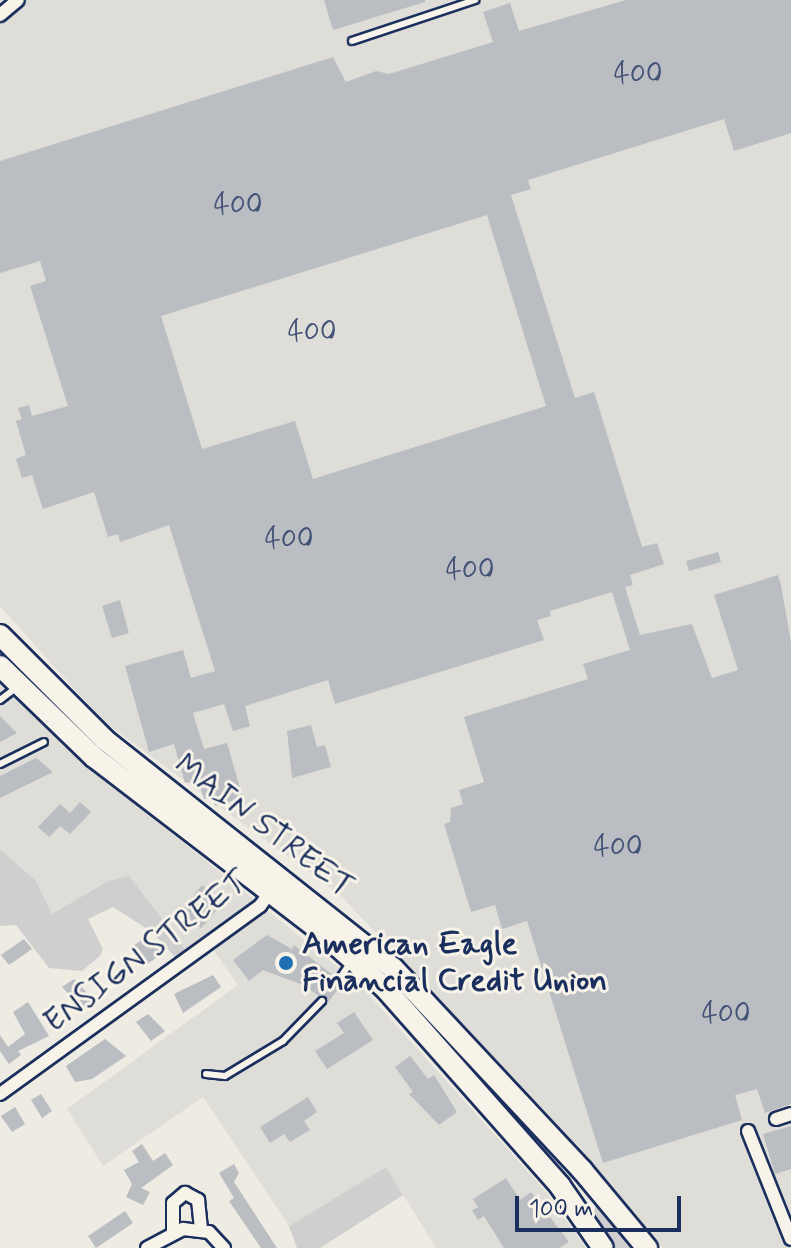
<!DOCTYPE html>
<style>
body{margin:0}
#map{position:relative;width:791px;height:1248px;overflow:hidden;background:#eeebe2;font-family:Mynerve,sans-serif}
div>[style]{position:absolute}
.built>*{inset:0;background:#deddd8}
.green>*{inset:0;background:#cfcfcf}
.building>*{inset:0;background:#babdc2}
.roads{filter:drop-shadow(2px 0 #1b2f5e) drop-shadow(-2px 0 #1b2f5e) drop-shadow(0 2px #1b2f5e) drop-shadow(0 -2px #1b2f5e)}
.lane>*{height:6px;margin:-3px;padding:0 3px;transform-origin:3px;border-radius:3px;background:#f7f3e8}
.street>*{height:12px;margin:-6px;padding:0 6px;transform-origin:6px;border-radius:6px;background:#f7f3e8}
.primary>*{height:20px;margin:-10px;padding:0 10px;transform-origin:10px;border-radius:10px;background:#f7f3e8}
.dots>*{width:22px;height:22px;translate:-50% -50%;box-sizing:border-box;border:4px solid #f7f3e8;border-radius:50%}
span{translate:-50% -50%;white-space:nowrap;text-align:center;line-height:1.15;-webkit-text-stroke:6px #f7f3e8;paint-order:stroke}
.number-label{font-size:28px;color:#435277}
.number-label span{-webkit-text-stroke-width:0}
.street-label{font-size:32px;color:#1b2f5e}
.poi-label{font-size:32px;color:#1b2f5e;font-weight:700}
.left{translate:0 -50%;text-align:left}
.scale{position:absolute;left:515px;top:1196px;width:166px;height:36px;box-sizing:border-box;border:4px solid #1b2f5e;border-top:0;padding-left:10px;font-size:24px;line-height:28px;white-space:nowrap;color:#1b2f5e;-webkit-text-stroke:6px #f7f3e8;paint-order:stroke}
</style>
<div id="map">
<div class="built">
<div style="clip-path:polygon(0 0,791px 0,791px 1248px,663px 1248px,549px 1115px,339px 894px,103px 721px,0 606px)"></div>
<div style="clip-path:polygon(0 676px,119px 791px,360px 985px,548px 1194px,586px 1248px,436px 1248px,386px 1167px,289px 1226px,203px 1097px,103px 1166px,67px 1109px,238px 985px,212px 948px,196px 962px,129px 877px,108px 881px,52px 914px,36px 881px,0 849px)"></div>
</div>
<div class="green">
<div style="clip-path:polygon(0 849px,36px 881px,52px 914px,108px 881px,129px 876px,186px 950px,175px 957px,152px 932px,113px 907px,88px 919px,103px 949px,100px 956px,82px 971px,49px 968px,16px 925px,0 926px)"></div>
<div style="clip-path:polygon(386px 1167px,403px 1195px,320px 1248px,297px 1248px,289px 1226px)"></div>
<div style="clip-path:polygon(597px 1201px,638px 1248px,614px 1248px,594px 1212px)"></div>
</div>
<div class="building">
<div style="clip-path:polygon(324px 0,425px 0,425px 2px,333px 30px)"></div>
<div style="clip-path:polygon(evenodd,626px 0,791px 0,791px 133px,734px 151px,724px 119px,528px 180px,531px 189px,511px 195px,575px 398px,594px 392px,642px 547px,657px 543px,664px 564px,630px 575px,633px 585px,625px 587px,640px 635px,692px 624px,712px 678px,738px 670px,714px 595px,778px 575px,781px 585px,791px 642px,791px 1104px,765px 1113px,757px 1089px,735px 1095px,742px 1120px,603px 1163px,527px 921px,502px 929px,495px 905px,471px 912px,444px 824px,450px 822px,451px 808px,463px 804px,459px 790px,484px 782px,464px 717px,588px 679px,583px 664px,630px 650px,612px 592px,550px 611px,551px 616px,537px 620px,544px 640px,335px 704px,328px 680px,245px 706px,250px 726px,233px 731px,224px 704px,193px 713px,204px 749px,227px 743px,243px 798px,215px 806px,212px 797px,204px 799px,198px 780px,185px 783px,174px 744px,149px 752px,125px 666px,183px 650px,191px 678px,215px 671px,169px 525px,120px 542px,118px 534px,108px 537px,94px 492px,43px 509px,32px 475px,22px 478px,16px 459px,26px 455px,16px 421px,22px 419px,18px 408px,29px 405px,32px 416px,68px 406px,30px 286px,46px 281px,40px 261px,0 273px,0 161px,333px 57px,346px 82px,376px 71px,389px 74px,493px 42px,483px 12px,510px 3px,519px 31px,626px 0,487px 215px,546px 406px,313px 479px,295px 421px,202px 449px,161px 316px,487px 215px)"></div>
<div style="clip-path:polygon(718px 552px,721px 562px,689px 571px,686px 561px)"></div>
<div style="clip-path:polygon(120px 600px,129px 633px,112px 638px,102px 606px)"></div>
<div style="clip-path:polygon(0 716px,17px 733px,0 742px)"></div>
<div style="clip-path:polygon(311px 725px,317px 747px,325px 745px,331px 767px,292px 778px,287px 731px)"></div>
<div style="clip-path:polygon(36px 758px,53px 772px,0 798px,0 776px)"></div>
<div style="clip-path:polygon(80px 802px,91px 812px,70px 834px,60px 826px,49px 837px,38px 827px,60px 804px,70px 813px)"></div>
<div style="clip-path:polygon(202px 885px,223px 903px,201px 928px,181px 912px)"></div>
<div style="clip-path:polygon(267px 935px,292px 949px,294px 945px,334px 976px,333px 984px,340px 987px,328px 1002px,303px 985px,263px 970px,249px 981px,233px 960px)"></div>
<div style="clip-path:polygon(24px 939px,32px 949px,9px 965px,1px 955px)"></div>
<div style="clip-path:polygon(143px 939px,148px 946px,154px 942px,162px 954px,147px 964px,130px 948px)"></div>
<div style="clip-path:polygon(213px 975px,221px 987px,183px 1013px,174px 994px)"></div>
<div style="clip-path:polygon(74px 979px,96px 1002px,84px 1010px,62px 987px)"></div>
<div style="clip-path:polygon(28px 1002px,49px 1036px,18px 1051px,21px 1055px,9px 1064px,0 1051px,0 1035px,8px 1047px,25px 1034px,13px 1012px)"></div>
<div style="clip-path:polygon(354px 1012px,373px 1040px,327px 1069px,315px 1051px,344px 1033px,337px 1023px)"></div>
<div style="clip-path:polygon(148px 1014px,165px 1031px,151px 1041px,136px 1022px)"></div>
<div style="clip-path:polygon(105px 1039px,126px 1056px,92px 1079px,75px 1082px,66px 1066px)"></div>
<div style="clip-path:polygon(410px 1056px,428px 1079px,434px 1075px,457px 1112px,439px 1125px,409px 1094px,413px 1092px,395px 1067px)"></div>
<div style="clip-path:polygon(41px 1094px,52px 1111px,42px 1118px,31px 1100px)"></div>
<div style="clip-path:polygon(308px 1097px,317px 1112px,304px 1121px,310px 1130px,290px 1142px,284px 1134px,270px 1143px,260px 1127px)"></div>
<div style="clip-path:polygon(15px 1107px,25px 1124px,12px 1132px,1px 1116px)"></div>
<div style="clip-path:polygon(791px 1126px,791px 1169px,775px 1174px,763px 1134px)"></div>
<div style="clip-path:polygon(142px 1144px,153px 1161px,165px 1153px,173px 1165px,141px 1188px,150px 1192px,143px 1205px,126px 1197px,132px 1184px,124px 1170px,139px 1162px,132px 1151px)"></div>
<div style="clip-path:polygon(234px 1164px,239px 1173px,234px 1182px,277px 1248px,261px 1248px,229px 1201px,234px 1198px,219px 1173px)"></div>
<div style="clip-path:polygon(506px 1178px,520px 1200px,531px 1192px,569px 1242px,559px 1248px,504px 1248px,484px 1216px,478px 1220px,472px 1210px,478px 1207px,473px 1199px)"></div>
<div style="clip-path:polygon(125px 1211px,133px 1223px,96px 1248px,88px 1236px)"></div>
</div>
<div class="roads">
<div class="lane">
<div style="left:352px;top:41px;width:130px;rotate:-18.4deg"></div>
<div style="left:0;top:700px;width:20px;rotate:-37deg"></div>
<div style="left:0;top:764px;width:49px;rotate:-26.6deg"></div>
<div style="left:338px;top:981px;width:23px;rotate:-56deg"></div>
<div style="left:206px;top:1074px;width:19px;rotate:6deg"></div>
<div style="left:225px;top:1076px;width:68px;rotate:-31.1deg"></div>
<div style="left:283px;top:1041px;width:56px;rotate:-45.7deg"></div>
</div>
<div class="street">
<div style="left:0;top:15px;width:23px;rotate:-40deg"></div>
<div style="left:0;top:1094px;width:321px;rotate:-35.9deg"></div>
<div style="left:260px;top:906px;width:22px;rotate:-54deg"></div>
<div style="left:776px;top:1119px;width:16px;rotate:-18deg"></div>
<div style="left:748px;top:1131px;width:116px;rotate:68.3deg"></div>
<div style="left:173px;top:1231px;width:28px;rotate:-90deg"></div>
<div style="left:173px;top:1203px;width:16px;rotate:-40deg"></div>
<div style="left:185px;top:1193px;width:15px;rotate:28deg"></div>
<div style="left:198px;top:1200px;width:30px;rotate:84deg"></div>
<div style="left:147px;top:1248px;width:41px;rotate:-27.8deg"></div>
<div style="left:183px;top:1229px;width:26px;rotate:7deg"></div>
<div style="left:209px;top:1232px;width:22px;rotate:47deg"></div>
</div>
<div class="primary">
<div style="left:0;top:635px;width:148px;rotate:45deg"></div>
<div style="left:105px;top:740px;width:367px;rotate:38.4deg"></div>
<div style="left:393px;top:968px;width:277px;rotate:46.9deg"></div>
<div style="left:582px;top:1170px;width:102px;rotate:50.2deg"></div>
<div style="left:0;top:666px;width:131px;rotate:44.1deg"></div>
<div style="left:94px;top:757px;width:282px;rotate:37.5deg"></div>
<div style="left:318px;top:929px;width:89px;rotate:41.4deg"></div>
<div style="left:385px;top:988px;width:264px;rotate:48.5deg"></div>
<div style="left:560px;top:1186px;width:75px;rotate:55.3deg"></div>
</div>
</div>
<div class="dots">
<div style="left:286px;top:963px;background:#1f6fb2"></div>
</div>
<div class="number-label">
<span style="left:638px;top:75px">400</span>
<span style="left:238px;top:206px">400</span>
<span style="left:312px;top:333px">400</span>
<span style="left:289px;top:540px">400</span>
<span style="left:470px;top:571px">400</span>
<span style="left:618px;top:848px">400</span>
<span style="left:726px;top:1015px">400</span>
</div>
<div class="street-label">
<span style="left:264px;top:826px;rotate:37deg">MAIN STREET</span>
<span style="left:146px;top:952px;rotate:-37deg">ENSIGN STREET</span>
</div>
<div class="poi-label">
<span class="left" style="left:302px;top:963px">American Eagle<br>Financial Credit Union</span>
</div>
<div class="scale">100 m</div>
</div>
